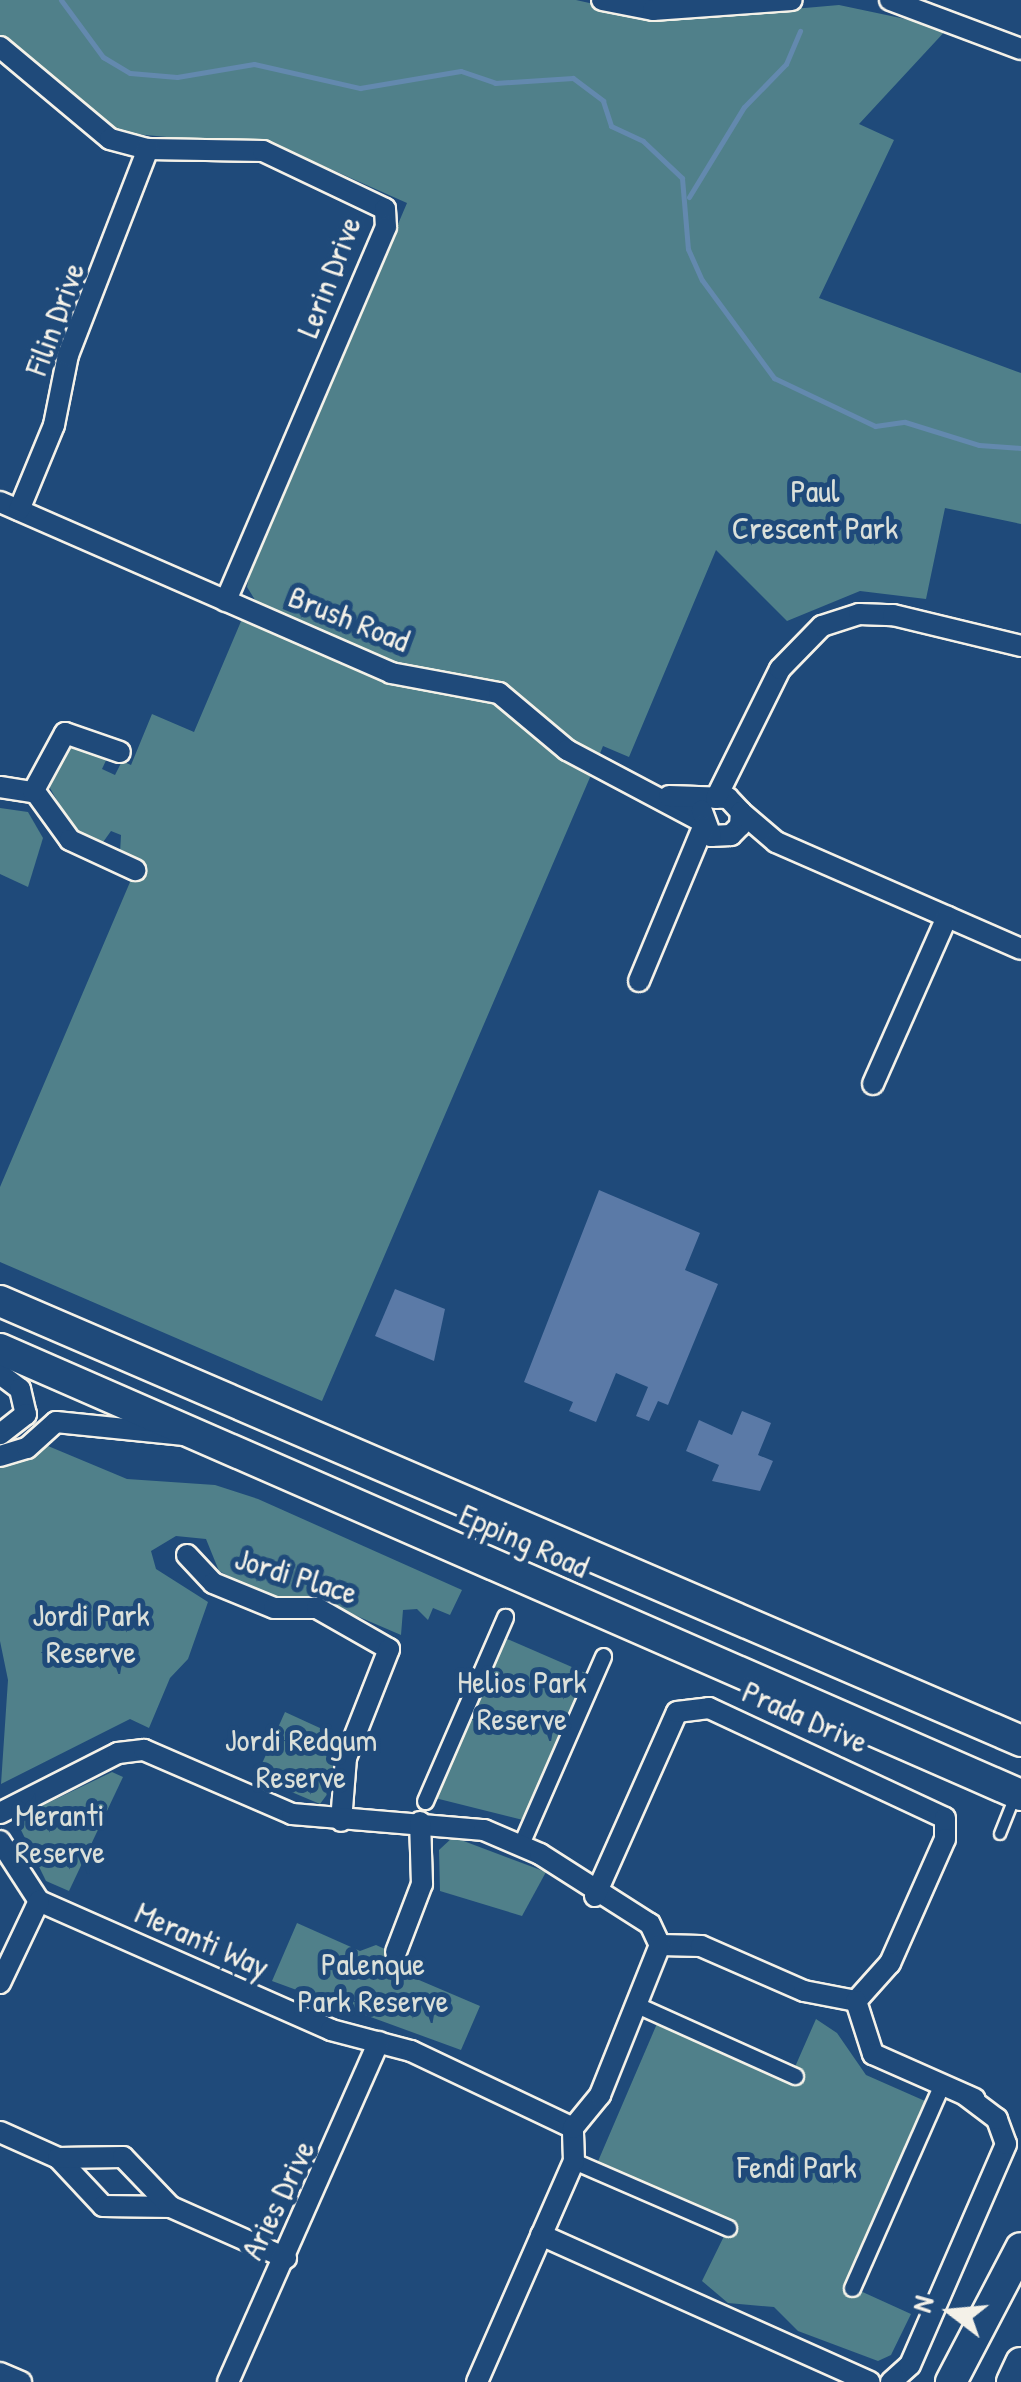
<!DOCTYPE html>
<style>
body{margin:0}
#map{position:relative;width:1021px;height:2382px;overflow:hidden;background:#1f4a7a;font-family:"Patrick Hand",sans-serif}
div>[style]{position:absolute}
.green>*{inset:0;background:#50808a}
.stream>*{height:5px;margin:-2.5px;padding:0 2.5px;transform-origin:2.5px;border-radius:2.5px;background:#6389ae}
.building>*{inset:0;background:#5b7aa7}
.roads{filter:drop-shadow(2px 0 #f4f1e8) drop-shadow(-2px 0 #f4f1e8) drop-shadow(0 2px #f4f1e8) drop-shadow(0 -2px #f4f1e8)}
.service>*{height:10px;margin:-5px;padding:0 5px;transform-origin:5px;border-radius:5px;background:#1f4a7a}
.pedestrian>*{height:15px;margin:-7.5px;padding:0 7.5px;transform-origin:7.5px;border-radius:7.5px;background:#1f4a7a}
.minor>*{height:20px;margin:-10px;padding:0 10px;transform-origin:10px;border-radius:10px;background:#1f4a7a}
.primary>*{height:30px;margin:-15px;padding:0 15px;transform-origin:15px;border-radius:15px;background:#1f4a7a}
span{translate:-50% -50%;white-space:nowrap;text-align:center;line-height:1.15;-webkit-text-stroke:10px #1f4a7a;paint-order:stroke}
.street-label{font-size:32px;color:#f4f1e8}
.park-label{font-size:32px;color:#dbe0da}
.north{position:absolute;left:901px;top:2262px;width:100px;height:100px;-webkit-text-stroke:8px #1f4a7a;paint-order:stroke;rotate:286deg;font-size:28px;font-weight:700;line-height:40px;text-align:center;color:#f4f1e8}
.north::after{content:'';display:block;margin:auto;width:35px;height:45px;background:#f4f1e8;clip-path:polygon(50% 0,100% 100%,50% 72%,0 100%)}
</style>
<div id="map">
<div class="green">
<div style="clip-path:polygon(0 0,576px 0,665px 20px,839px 5px,948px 28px,859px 124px,894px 140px,819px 298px,1021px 373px,1021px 524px,945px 508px,926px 599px,860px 591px,787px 621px,716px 550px,629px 757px,603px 746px,599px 756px,574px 742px,501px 682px,394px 663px,257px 603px,247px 587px,250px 571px,407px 203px,283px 148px,114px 132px,0 37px)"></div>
<div style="clip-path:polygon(242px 619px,390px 684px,492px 700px,591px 775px,322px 1401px,0 1262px,0 1187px,139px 861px,120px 853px,121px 835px,111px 831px,101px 845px,76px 834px,46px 781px,65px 743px,109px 754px,102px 769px,115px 775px,122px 761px,131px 765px,152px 714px,194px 732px)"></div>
<div style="clip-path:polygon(0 808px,28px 812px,43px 838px,28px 887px,0 874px)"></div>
<div style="clip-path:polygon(48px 1446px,127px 1479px,215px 1485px,258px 1499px,462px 1590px,450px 1615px,433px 1608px,428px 1620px,417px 1609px,403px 1610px,401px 1635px,322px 1601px,271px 1598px,219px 1571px,206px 1539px,176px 1536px,151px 1551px,156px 1569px,208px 1602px,188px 1659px,170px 1678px,149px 1728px,130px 1719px,1px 1784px,8px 1680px,0 1641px,0 1467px)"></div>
<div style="clip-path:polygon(498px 1635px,588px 1674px,523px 1820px,427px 1796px)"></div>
<div style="clip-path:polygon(285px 1712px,333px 1734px,334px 1785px,320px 1804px,256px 1777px)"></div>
<div style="clip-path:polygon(112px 1772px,123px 1777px,69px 1891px,46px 1881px,21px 1830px,27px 1813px)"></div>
<div style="clip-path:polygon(453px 1837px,546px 1872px,522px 1916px,440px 1891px,439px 1850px)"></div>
<div style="clip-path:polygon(297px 1923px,360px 1951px,376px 1945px,411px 1961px,419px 1980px,480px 2006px,461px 2050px,272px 1981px)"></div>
<div style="clip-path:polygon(659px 2019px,791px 2076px,816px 2019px,837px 2033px,866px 2075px,925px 2101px,845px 2284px,911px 2314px,891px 2355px,878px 2361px,798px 2331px,774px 2307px,728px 2303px,702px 2281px,728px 2228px,596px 2166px)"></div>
</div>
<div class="stream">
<div style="left:61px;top:0;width:71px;rotate:53.6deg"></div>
<div style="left:103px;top:57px;width:31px;rotate:31deg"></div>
<div style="left:130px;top:73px;width:47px;rotate:4.9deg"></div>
<div style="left:177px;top:77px;width:78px;rotate:-9.6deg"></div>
<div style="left:254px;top:64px;width:109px;rotate:12.8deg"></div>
<div style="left:360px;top:88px;width:102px;rotate:-9.6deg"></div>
<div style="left:461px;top:71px;width:36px;rotate:19deg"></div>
<div style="left:495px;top:83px;width:78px;rotate:-3.7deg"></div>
<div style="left:573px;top:78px;width:38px;rotate:37deg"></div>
<div style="left:603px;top:101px;width:26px;rotate:72deg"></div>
<div style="left:611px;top:126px;width:35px;rotate:25deg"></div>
<div style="left:643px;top:141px;width:54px;rotate:43.5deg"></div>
<div style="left:682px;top:178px;width:71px;rotate:85.2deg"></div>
<div style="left:688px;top:249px;width:34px;rotate:66deg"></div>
<div style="left:702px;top:280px;width:122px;rotate:53.7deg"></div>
<div style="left:774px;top:378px;width:112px;rotate:25.4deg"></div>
<div style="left:875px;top:426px;width:30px;rotate:-8deg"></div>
<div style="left:905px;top:422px;width:77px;rotate:17.3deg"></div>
<div style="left:979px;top:445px;width:42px;rotate:4.1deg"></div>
<div style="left:689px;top:197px;width:105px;rotate:-58.6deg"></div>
<div style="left:744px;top:107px;width:60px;rotate:-45.7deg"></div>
<div style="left:786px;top:64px;width:36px;rotate:-67deg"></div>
</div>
<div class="building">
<div style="clip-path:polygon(599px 1190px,700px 1233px,685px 1270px,718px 1284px,668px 1405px,658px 1401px,649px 1421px,636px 1416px,648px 1387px,616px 1373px,596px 1422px,569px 1411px,573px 1402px,524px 1382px)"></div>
<div style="clip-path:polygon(395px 1289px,445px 1309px,434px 1361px,375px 1336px)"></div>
<div style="clip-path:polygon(742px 1411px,771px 1423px,758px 1455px,773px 1461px,760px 1491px,712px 1481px,719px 1465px,686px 1451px,699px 1420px,732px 1435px)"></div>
</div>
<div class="roads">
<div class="service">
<div style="left:1000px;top:1834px;width:43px;rotate:-68.2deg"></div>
</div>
<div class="pedestrian">
<div style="left:425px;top:1801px;width:201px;rotate:-66.5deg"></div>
<div style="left:521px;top:1844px;width:205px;rotate:-66.4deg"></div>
<div style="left:639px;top:2006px;width:171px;rotate:24.2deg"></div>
<div style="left:574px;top:2161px;width:168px;rotate:23.5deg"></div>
<div style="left:852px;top:2288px;width:221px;rotate:-66.2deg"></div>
</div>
<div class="minor">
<div style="left:602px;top:0;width:52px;rotate:11.1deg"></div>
<div style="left:653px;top:10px;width:139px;rotate:-4.1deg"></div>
<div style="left:890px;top:0;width:140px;rotate:20.5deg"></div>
<div style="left:0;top:47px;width:143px;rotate:39.9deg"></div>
<div style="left:110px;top:139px;width:39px;rotate:15deg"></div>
<div style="left:148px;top:149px;width:115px;rotate:1deg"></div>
<div style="left:263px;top:151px;width:135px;rotate:25.4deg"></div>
<div style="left:385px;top:209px;width:18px;rotate:87deg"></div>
<div style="left:386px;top:227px;width:407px;rotate:113.2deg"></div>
<div style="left:0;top:502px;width:427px;rotate:23.6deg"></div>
<div style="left:391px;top:673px;width:110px;rotate:10.5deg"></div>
<div style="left:499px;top:693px;width:89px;rotate:40deg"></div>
<div style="left:567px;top:750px;width:152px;rotate:27.9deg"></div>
<div style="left:19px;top:510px;width:92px;rotate:-67.6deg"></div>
<div style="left:54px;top:425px;width:71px;rotate:-78.7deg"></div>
<div style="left:68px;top:355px;width:221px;rotate:-68.8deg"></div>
<div style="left:0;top:787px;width:36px;rotate:9deg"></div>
<div style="left:36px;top:793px;width:58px;rotate:54.1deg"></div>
<div style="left:70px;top:840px;width:72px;rotate:24.8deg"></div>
<div style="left:33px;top:792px;width:67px;rotate:-61.5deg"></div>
<div style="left:65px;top:733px;width:58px;rotate:19.1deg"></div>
<div style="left:669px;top:796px;width:59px;rotate:1.9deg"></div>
<div style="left:728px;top:798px;width:19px;rotate:47deg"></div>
<div style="left:741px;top:812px;width:14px;rotate:94deg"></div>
<div style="left:740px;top:826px;width:13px;rotate:135deg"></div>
<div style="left:731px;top:835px;width:20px;rotate:177deg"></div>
<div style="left:711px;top:836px;width:27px;rotate:-110deg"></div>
<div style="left:716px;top:798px;width:144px;rotate:-63.6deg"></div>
<div style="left:780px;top:669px;width:60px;rotate:-45.7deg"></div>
<div style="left:822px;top:626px;width:39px;rotate:-18deg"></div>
<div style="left:859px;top:614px;width:34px;rotate:2deg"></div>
<div style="left:893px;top:615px;width:132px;rotate:13.6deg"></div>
<div style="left:741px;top:812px;width:46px;rotate:40.6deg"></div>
<div style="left:776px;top:842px;width:267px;rotate:23.6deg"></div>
<div style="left:639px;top:981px;width:167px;rotate:-67.4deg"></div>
<div style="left:873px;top:1084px;width:183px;rotate:-66.1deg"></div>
<div style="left:0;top:1374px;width:25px;rotate:37deg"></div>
<div style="left:20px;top:1389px;width:26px;rotate:77deg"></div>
<div style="left:26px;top:1414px;width:33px;rotate:142deg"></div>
<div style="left:0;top:1456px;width:28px;rotate:-17deg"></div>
<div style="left:27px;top:1448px;width:39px;rotate:-42deg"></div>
<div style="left:56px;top:1422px;width:129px;rotate:5.8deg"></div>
<div style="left:187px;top:1555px;width:38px;rotate:47deg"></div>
<div style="left:213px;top:1583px;width:66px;rotate:22.3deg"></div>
<div style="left:274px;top:1608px;width:43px"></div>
<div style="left:317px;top:1608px;width:83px;rotate:29.7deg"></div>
<div style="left:389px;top:1649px;width:117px;rotate:111.5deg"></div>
<div style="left:346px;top:1758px;width:63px;rotate:94.5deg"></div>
<div style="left:0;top:1813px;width:132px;rotate:-27deg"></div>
<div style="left:118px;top:1753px;width:26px;rotate:-7deg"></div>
<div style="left:144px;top:1750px;width:161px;rotate:23.4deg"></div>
<div style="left:292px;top:1814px;width:193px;rotate:4.8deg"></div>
<div style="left:484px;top:1830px;width:61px;rotate:23.2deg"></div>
<div style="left:540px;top:1854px;width:130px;rotate:32.5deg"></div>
<div style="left:650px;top:1924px;width:23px;rotate:65deg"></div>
<div style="left:660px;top:1945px;width:41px;rotate:1.4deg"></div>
<div style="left:701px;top:1946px;width:112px;rotate:23.6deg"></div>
<div style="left:804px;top:1991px;width:53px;rotate:10.9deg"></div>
<div style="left:0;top:1841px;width:72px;rotate:57deg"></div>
<div style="left:39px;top:1901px;width:319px;rotate:23.8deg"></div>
<div style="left:331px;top:2030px;width:83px;rotate:14.7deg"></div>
<div style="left:411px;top:2051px;width:179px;rotate:25.4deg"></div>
<div style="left:595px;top:1896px;width:201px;rotate:-66deg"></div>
<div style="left:677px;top:1712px;width:32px;rotate:-7deg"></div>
<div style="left:709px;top:1708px;width:260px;rotate:25deg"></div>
<div style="left:945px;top:1818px;width:21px;rotate:90deg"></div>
<div style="left:945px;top:1839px;width:136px;rotate:113.9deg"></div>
<div style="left:890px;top:1963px;width:51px;rotate:131.8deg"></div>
<div style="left:396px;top:1952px;width:73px;rotate:-69.1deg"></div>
<div style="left:422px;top:1884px;width:62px;rotate:-91.8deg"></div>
<div style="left:0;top:1983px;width:91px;rotate:-64.6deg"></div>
<div style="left:856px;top:2001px;width:56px;rotate:72.2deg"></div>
<div style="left:873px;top:2054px;width:111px;rotate:23.8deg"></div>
<div style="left:0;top:2132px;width:64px;rotate:24.1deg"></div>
<div style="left:58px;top:2158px;width:66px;rotate:46.8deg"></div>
<div style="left:103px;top:2206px;width:68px;rotate:0.8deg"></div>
<div style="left:171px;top:2207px;width:126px;rotate:23.9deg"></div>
<div style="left:58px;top:2158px;width:65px;rotate:-0.9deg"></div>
<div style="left:123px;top:2157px;width:69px;rotate:46.2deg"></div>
<div style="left:541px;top:2235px;width:360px;rotate:24.1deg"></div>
<div style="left:0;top:2373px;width:23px;rotate:23deg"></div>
<div style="left:228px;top:2382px;width:372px;rotate:-66.1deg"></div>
<div style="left:477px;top:2382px;width:241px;rotate:-66.3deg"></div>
<div style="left:574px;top:2161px;width:33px;rotate:-92deg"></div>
<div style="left:573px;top:2128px;width:43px;rotate:-50.7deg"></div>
<div style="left:600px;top:2095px;width:162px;rotate:-68.2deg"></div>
<div style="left:891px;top:2382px;width:25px;rotate:-42deg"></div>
<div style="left:910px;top:2365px;width:241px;rotate:-66.5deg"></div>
<div style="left:1006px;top:2144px;width:27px;rotate:-110deg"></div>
<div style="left:997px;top:2119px;width:39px;rotate:-143deg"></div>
</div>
<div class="primary">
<div style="left:0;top:1301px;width:1112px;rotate:23.31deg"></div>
<div style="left:0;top:1349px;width:1114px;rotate:23.6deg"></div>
<div style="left:951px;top:2382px;width:151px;rotate:-62.4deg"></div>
<div style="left:1012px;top:2382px;width:21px;rotate:-65deg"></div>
</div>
</div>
<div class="street-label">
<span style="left:329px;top:277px;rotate:-69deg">Lerin Drive</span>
<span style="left:55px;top:319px;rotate:-70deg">Filin Drive</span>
<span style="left:349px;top:619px;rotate:22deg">Brush Road</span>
<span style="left:524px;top:1541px;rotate:24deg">Epping Road</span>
<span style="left:296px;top:1576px;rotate:17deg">Jordi Place</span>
<span style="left:805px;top:1717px;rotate:24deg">Prada Drive</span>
<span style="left:202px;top:1940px;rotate:24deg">Meranti Way</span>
<span style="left:278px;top:2200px;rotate:-64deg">Aries Drive</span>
</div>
<div class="park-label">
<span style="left:815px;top:510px">Paul<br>Crescent Park</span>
<span style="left:91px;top:1634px">Jordi Park<br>Reserve</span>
<span style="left:522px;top:1701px">Helios Park<br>Reserve</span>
<span style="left:301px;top:1759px">Jordi Redgum<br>Reserve</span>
<span style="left:60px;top:1834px">Meranti<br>Reserve</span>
<span style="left:373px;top:1983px">Palenque<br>Park Reserve</span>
<span style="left:797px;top:2167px">Fendi Park</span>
</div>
<div class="north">N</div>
</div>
